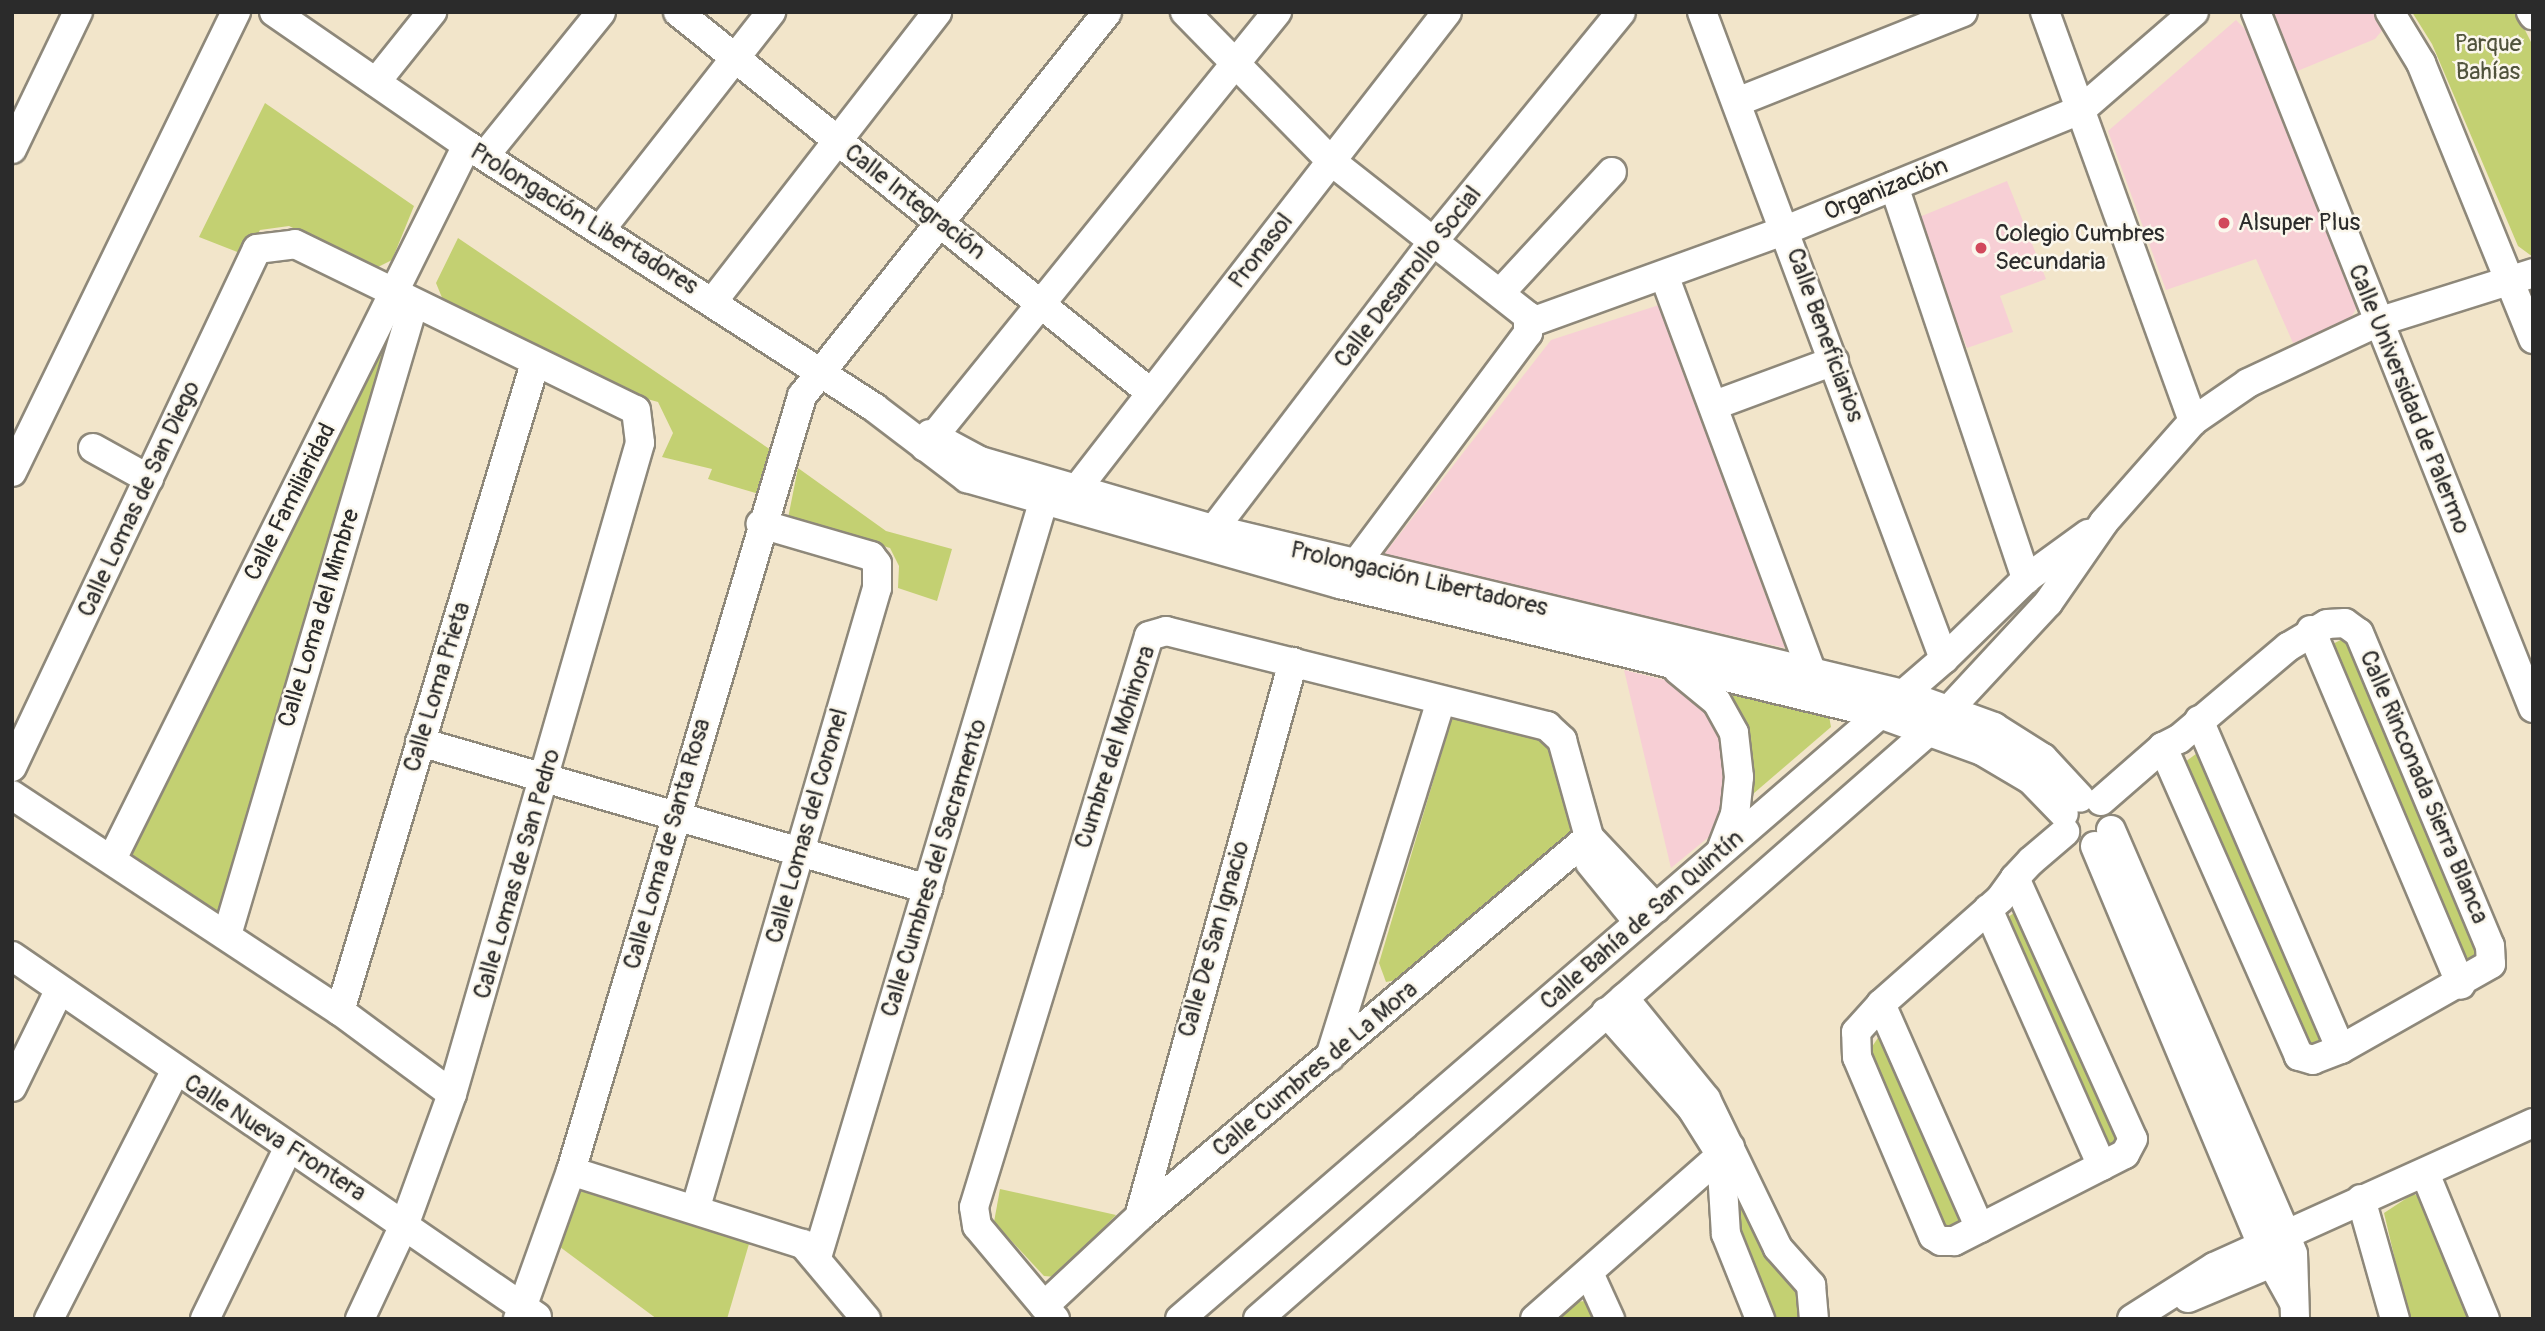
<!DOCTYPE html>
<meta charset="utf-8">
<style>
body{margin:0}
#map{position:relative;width:2545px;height:1331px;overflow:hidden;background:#f2e5ca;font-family:Pangolin,sans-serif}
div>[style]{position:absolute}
.built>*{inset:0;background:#f7cfd5}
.green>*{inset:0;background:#c3d072}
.roads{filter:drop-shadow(2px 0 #8e887a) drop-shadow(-2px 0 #8e887a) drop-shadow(0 2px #8e887a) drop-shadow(0 -2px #8e887a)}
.minor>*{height:28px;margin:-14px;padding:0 14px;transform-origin:14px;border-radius:14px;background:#fff}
.dots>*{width:19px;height:19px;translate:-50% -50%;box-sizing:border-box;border:4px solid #fbf7ec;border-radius:50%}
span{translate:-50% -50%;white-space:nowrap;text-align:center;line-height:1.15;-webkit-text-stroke:5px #fbf7ec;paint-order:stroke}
.park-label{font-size:24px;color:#51543d}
.street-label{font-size:24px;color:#2b2b2b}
.poi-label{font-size:24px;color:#2b2b2b}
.left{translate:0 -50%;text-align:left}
.frame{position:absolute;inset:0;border:14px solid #2b2b2b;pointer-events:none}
</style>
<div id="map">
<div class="built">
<div style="clip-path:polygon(2270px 12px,2373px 12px,2385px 27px,2375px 39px,2295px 72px)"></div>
<div style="clip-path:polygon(2236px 20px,2248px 32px,2357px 307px,2349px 321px,2293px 343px,2256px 259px,2166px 290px,2108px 131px)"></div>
<div style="clip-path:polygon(2007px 181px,2046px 279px,2000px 296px,2013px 332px,1967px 348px,1917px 218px)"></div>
<div style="clip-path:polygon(1659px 305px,1785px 648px,1382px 557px,1551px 340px)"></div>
<div style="clip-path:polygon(1624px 670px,1677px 683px,1710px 706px,1723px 743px,1730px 778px,1725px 801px,1710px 836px,1671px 868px)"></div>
</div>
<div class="green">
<div style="clip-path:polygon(2412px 12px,2516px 12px,2533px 46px,2533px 257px,2518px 246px,2432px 44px)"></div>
<div style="clip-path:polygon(265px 103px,414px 206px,392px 260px,376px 268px,289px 226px,260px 230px,245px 255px,199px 237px)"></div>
<div style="clip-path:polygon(458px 238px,771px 450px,759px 494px,708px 479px,712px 469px,662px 457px,673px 433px,658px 402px,622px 392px,445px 305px,436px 283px)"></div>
<div style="clip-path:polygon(386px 338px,392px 338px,220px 917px,130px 853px)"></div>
<div style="clip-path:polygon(798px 468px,886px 531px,952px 549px,937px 601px,898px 588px,899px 566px,890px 548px,788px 518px)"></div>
<div style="clip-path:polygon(2350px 635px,2487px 955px,2469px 963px,2331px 645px)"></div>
<div style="clip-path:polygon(1713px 683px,1829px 716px,1831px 727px,1746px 800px)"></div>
<div style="clip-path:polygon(1452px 718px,1546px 739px,1556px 751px,1574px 825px,1570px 836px,1402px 979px,1386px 982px,1379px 963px)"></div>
<div style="clip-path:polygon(2200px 751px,2324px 1038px,2307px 1045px,2185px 762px)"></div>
<div style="clip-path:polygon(2023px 906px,2120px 1142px,2109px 1147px,2101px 1143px,2007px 918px)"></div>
<div style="clip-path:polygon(1883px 1030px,1963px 1220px,1946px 1227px,1868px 1053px)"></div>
<div style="clip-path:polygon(1732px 1172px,1802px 1284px,1809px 1319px,1773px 1319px,1738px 1239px)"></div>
<div style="clip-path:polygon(583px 1189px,751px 1237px,727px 1319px,657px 1319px,560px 1247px,576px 1190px)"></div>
<div style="clip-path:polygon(1000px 1189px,1116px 1215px,1056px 1277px,1044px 1276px,994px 1222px)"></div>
<div style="clip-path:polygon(2413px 1194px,2423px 1198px,2476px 1319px,2409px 1319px,2384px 1213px)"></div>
<div style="clip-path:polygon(1586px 1301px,1599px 1319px,1554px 1319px,1573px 1302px)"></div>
</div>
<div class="roads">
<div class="minor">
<div style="left:274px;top:12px;width:234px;rotate:34.6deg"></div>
<div style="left:467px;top:145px;width:485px;rotate:32.8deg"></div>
<div style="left:875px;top:408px;width:116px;rotate:37.3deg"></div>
<div style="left:967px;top:478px;width:388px;rotate:15.9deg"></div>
<div style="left:1340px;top:584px;width:555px;rotate:13.54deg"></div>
<div style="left:1880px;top:714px;width:109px;rotate:19.9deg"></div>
<div style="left:1982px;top:751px;width:57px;rotate:30.6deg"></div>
<div style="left:2031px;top:780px;width:47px;rotate:45.9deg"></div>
<div style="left:678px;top:12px;width:607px;rotate:38.85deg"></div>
<div style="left:1185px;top:12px;width:209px;rotate:45.6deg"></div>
<div style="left:1331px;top:161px;width:251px;rotate:38.2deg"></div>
<div style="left:1528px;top:316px;width:17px;rotate:90deg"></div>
<div style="left:1528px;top:333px;width:304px;rotate:126.7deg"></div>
<div style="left:1702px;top:12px;width:691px;rotate:69.49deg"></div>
<div style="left:2045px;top:12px;width:435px;rotate:70.1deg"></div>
<div style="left:2256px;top:12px;width:749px;rotate:68.3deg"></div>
<div style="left:2390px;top:12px;width:60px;rotate:58.7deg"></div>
<div style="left:2421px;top:63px;width:298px;rotate:67.9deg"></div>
<div style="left:2531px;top:12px;width:4px;rotate:56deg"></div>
<div style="left:376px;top:82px;width:90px;rotate:-51.3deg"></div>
<div style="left:1737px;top:102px;width:243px;rotate:-21.7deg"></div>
<div style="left:12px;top:149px;width:152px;rotate:-64.3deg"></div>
<div style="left:487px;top:153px;width:181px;rotate:-51deg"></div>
<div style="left:1894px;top:186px;width:415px;rotate:71.4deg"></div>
<div style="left:601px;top:229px;width:276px;rotate:-51.9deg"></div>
<div style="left:1664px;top:275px;width:421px;rotate:69.6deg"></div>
<div style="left:1502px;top:291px;width:162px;rotate:-47.3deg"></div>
<div style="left:714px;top:300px;width:364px;rotate:-52.2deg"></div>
<div style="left:1529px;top:323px;width:273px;rotate:-19.9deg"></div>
<div style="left:1786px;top:230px;width:320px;rotate:-22.2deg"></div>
<div style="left:2082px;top:109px;width:148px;rotate:-40.9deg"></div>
<div style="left:1715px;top:405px;width:127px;rotate:-20.3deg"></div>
<div style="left:930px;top:434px;width:57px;rotate:28.4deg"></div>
<div style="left:980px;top:461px;width:243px;rotate:16.3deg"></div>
<div style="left:1213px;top:529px;width:709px;rotate:13.45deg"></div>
<div style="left:1903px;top:694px;width:97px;rotate:19.9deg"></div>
<div style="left:1994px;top:727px;width:58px;rotate:32.3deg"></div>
<div style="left:2043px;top:758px;width:54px;rotate:47.2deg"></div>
<div style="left:925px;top:447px;width:560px;rotate:-51.02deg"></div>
<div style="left:93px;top:448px;width:64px;rotate:29deg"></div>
<div style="left:12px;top:472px;width:512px;rotate:-64.04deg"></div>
<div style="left:1076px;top:490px;width:605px;rotate:-52.18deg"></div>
<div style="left:1204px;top:542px;width:376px;rotate:-52.7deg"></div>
<div style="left:1432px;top:243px;width:298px;rotate:-50.7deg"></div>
<div style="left:2311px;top:630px;width:385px;rotate:67.1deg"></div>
<div style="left:1678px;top:670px;width:50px;rotate:39.4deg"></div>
<div style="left:1717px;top:702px;width:35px;rotate:61deg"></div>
<div style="left:1734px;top:733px;width:44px;rotate:83.5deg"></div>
<div style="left:1739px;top:777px;width:37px;rotate:96deg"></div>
<div style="left:1735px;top:814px;width:36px;rotate:111deg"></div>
<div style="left:2199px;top:720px;width:358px;rotate:66.7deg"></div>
<div style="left:420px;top:742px;width:529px;rotate:16.14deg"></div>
<div style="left:12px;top:767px;width:573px;rotate:-64.69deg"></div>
<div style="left:257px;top:249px;width:38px;rotate:-7deg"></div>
<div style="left:295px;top:244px;width:379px;rotate:26deg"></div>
<div style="left:636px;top:410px;width:33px;rotate:83deg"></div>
<div style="left:640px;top:443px;width:678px;rotate:106.11deg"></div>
<div style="left:452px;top:1094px;width:137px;rotate:110deg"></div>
<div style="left:405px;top:1223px;width:106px;rotate:115.1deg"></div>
<div style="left:12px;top:795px;width:393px;rotate:33.4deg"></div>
<div style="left:340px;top:1011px;width:139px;rotate:36.5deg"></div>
<div style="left:2101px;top:801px;width:82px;rotate:-41.1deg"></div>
<div style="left:2163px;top:747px;width:18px;rotate:-27deg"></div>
<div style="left:2179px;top:739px;width:143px;rotate:-40.2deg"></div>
<div style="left:2288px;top:647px;width:45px;rotate:-30.5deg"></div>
<div style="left:2327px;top:624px;width:18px;rotate:-3deg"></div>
<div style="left:2345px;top:623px;width:17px;rotate:36deg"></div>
<div style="left:2359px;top:633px;width:339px;rotate:67.3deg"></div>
<div style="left:2490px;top:946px;width:18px;rotate:87deg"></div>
<div style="left:2491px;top:964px;width:172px;rotate:150.5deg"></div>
<div style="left:2341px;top:1049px;width:30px;rotate:159deg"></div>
<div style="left:2313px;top:1060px;width:15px;rotate:-164deg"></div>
<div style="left:2299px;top:1056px;width:338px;rotate:-113.8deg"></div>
<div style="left:2111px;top:830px;width:441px;rotate:66.6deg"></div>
<div style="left:2286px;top:1235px;width:20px;rotate:70deg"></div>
<div style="left:2293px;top:1254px;width:65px;rotate:88.2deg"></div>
<div style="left:2095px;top:846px;width:433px;rotate:67.3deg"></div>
<div style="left:2262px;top:1245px;width:64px;rotate:61deg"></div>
<div style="left:112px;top:859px;width:797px;rotate:-63.56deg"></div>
<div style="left:1590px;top:863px;width:77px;rotate:50.8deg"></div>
<div style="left:2015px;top:878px;width:286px;rotate:65.7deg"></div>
<div style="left:2133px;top:1139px;width:17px;rotate:118deg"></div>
<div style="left:2125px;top:1154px;width:192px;rotate:153deg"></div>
<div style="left:1954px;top:1241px;width:13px;rotate:180deg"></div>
<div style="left:1941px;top:1241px;width:9px;rotate:-148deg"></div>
<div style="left:1933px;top:1236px;width:194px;rotate:-113deg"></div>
<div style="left:1857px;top:1057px;width:25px;rotate:-92deg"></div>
<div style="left:1856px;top:1032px;width:38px;rotate:-48deg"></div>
<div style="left:1881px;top:1004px;width:159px;rotate:-41.4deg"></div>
<div style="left:2000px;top:899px;width:26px;rotate:-54deg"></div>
<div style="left:2015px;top:878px;width:23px;rotate:-47deg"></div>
<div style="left:2031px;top:861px;width:45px;rotate:-40.5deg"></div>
<div style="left:1988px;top:909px;width:281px;rotate:66.1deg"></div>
<div style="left:227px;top:935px;width:659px;rotate:-73.52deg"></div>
<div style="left:12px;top:956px;width:637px;rotate:34.51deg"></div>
<div style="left:1624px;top:998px;width:130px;rotate:50.9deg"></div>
<div style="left:1706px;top:1099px;width:165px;rotate:64.2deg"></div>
<div style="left:1778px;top:1248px;width:50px;rotate:48.3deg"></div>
<div style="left:1811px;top:1285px;width:34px;rotate:85deg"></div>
<div style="left:1881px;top:1004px;width:245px;rotate:66.2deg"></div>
<div style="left:340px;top:1011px;width:677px;rotate:-73.25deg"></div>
<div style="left:1606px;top:1012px;width:130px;rotate:48.4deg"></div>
<div style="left:1692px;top:1109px;width:54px;rotate:57.8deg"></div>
<div style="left:1721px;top:1155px;width:79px;rotate:86.4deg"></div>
<div style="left:1726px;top:1234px;width:92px;rotate:68.2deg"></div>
<div style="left:1330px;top:1057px;width:373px;rotate:-72.7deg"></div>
<div style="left:12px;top:1087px;width:105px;rotate:-63.9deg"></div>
<div style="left:571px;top:1171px;width:243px;rotate:17.5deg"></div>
<div style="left:803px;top:1244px;width:98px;rotate:50deg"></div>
<div style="left:2425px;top:1173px;width:158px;rotate:67.7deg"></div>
<div style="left:2361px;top:1199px;width:125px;rotate:74.2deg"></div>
<div style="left:696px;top:1207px;width:645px;rotate:-73.7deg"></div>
<div style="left:877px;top:588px;width:24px;rotate:-90deg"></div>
<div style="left:877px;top:564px;width:10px;rotate:-127deg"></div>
<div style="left:871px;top:556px;width:115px;rotate:-163.8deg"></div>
<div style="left:1139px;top:1217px;width:576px;rotate:-74.49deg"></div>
<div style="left:818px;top:1254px;width:802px;rotate:-73.33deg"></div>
<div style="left:1589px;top:1273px;width:51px;rotate:65.5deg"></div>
<div style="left:2188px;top:1298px;width:106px;rotate:-22.7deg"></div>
<div style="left:1044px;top:1306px;width:130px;rotate:-43.1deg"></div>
<div style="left:1139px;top:1217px;width:589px;rotate:-40.18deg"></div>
<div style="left:49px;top:1319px;width:277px;rotate:-63deg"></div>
<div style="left:205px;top:1319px;width:189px;rotate:-64deg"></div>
<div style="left:518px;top:1319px;width:157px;rotate:-70.3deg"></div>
<div style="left:571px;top:1171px;width:809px;rotate:-73.4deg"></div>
<div style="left:802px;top:396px;width:490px;rotate:-51.5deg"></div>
<div style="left:1055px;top:1319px;width:121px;rotate:-130deg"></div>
<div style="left:977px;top:1226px;width:19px;rotate:-99deg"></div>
<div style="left:974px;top:1207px;width:597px;rotate:-72.96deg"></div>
<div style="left:1149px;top:636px;width:18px;rotate:-16deg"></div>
<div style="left:1166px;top:631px;width:393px;rotate:14deg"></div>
<div style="left:1547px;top:726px;width:21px;rotate:43deg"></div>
<div style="left:1562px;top:740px;width:101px;rotate:74.4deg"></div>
<div style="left:1589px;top:837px;width:98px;rotate:46.7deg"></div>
<div style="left:1180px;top:1319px;width:1010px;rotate:-40.82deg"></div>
<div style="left:1944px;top:659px;width:115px;rotate:-44.3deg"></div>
<div style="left:2026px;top:579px;width:77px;rotate:-36deg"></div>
<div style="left:1258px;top:1319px;width:892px;rotate:-41.23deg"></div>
<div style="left:1929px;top:731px;width:175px;rotate:-47.1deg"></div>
<div style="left:2048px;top:603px;width:98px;rotate:-55.3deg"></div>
<div style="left:2104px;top:522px;width:135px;rotate:-48.6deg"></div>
<div style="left:2193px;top:421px;width:67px;rotate:-34.6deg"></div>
<div style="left:2248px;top:383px;width:144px;rotate:-25.1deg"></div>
<div style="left:2378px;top:322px;width:163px;rotate:-17.5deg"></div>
<div style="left:1535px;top:1319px;width:260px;rotate:-41.4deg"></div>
<div style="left:2132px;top:1319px;width:97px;rotate:-32.4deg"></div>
<div style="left:2214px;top:1267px;width:350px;rotate:-24.3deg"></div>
</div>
</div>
<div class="dots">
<div style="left:2224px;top:223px;background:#d1495b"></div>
<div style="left:1981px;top:248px;background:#d1495b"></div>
</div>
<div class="park-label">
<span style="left:2488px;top:58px">Parque<br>Bahías</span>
</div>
<div class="street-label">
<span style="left:1886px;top:189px;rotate:-22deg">Organización</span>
<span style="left:915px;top:202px;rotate:38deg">Calle Integración</span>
<span style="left:584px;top:219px;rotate:32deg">Prolongación Libertadores</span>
<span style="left:1261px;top:251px;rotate:-52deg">Pronasol</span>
<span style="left:1408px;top:277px;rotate:-52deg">Calle Desarrollo Social</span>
<span style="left:1825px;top:335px;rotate:70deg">Calle Beneficiarios</span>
<span style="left:2409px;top:399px;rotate:68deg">Calle Universidad de Palermo</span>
<span style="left:139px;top:499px;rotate:-65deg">Calle Lomas de San Diego</span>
<span style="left:290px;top:502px;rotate:-63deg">Calle Familiaridad</span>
<span style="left:1419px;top:579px;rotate:13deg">Prolongación Libertadores</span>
<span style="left:319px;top:618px;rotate:-73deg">Calle Loma del Mimbre</span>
<span style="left:437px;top:687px;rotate:-73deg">Calle Loma Prieta</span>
<span style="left:1115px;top:747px;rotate:-72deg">Cumbre del Mohinora</span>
<span style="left:2424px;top:787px;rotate:67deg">Calle Rinconada Sierra Blanca</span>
<span style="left:807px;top:826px;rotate:-74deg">Calle Lomas del Coronel</span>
<span style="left:667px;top:844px;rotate:-74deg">Calle Loma de Santa Rosa</span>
<span style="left:934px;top:868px;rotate:-73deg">Calle Cumbres del Sacramento</span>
<span style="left:517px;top:874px;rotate:-74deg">Calle Lomas de San Pedro</span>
<span style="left:1642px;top:920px;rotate:-41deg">Calle Bahía de San Quintín</span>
<span style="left:1214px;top:939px;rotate:-74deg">Calle De San Ignacio</span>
<span style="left:1315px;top:1069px;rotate:-40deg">Calle Cumbres de La Mora</span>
<span style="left:275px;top:1138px;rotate:33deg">Calle Nueva Frontera</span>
</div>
<div class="poi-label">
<span class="left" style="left:2238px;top:223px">Alsuper Plus</span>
<span class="left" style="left:1995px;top:248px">Colegio Cumbres<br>Secundaria</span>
</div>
<div class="frame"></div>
</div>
